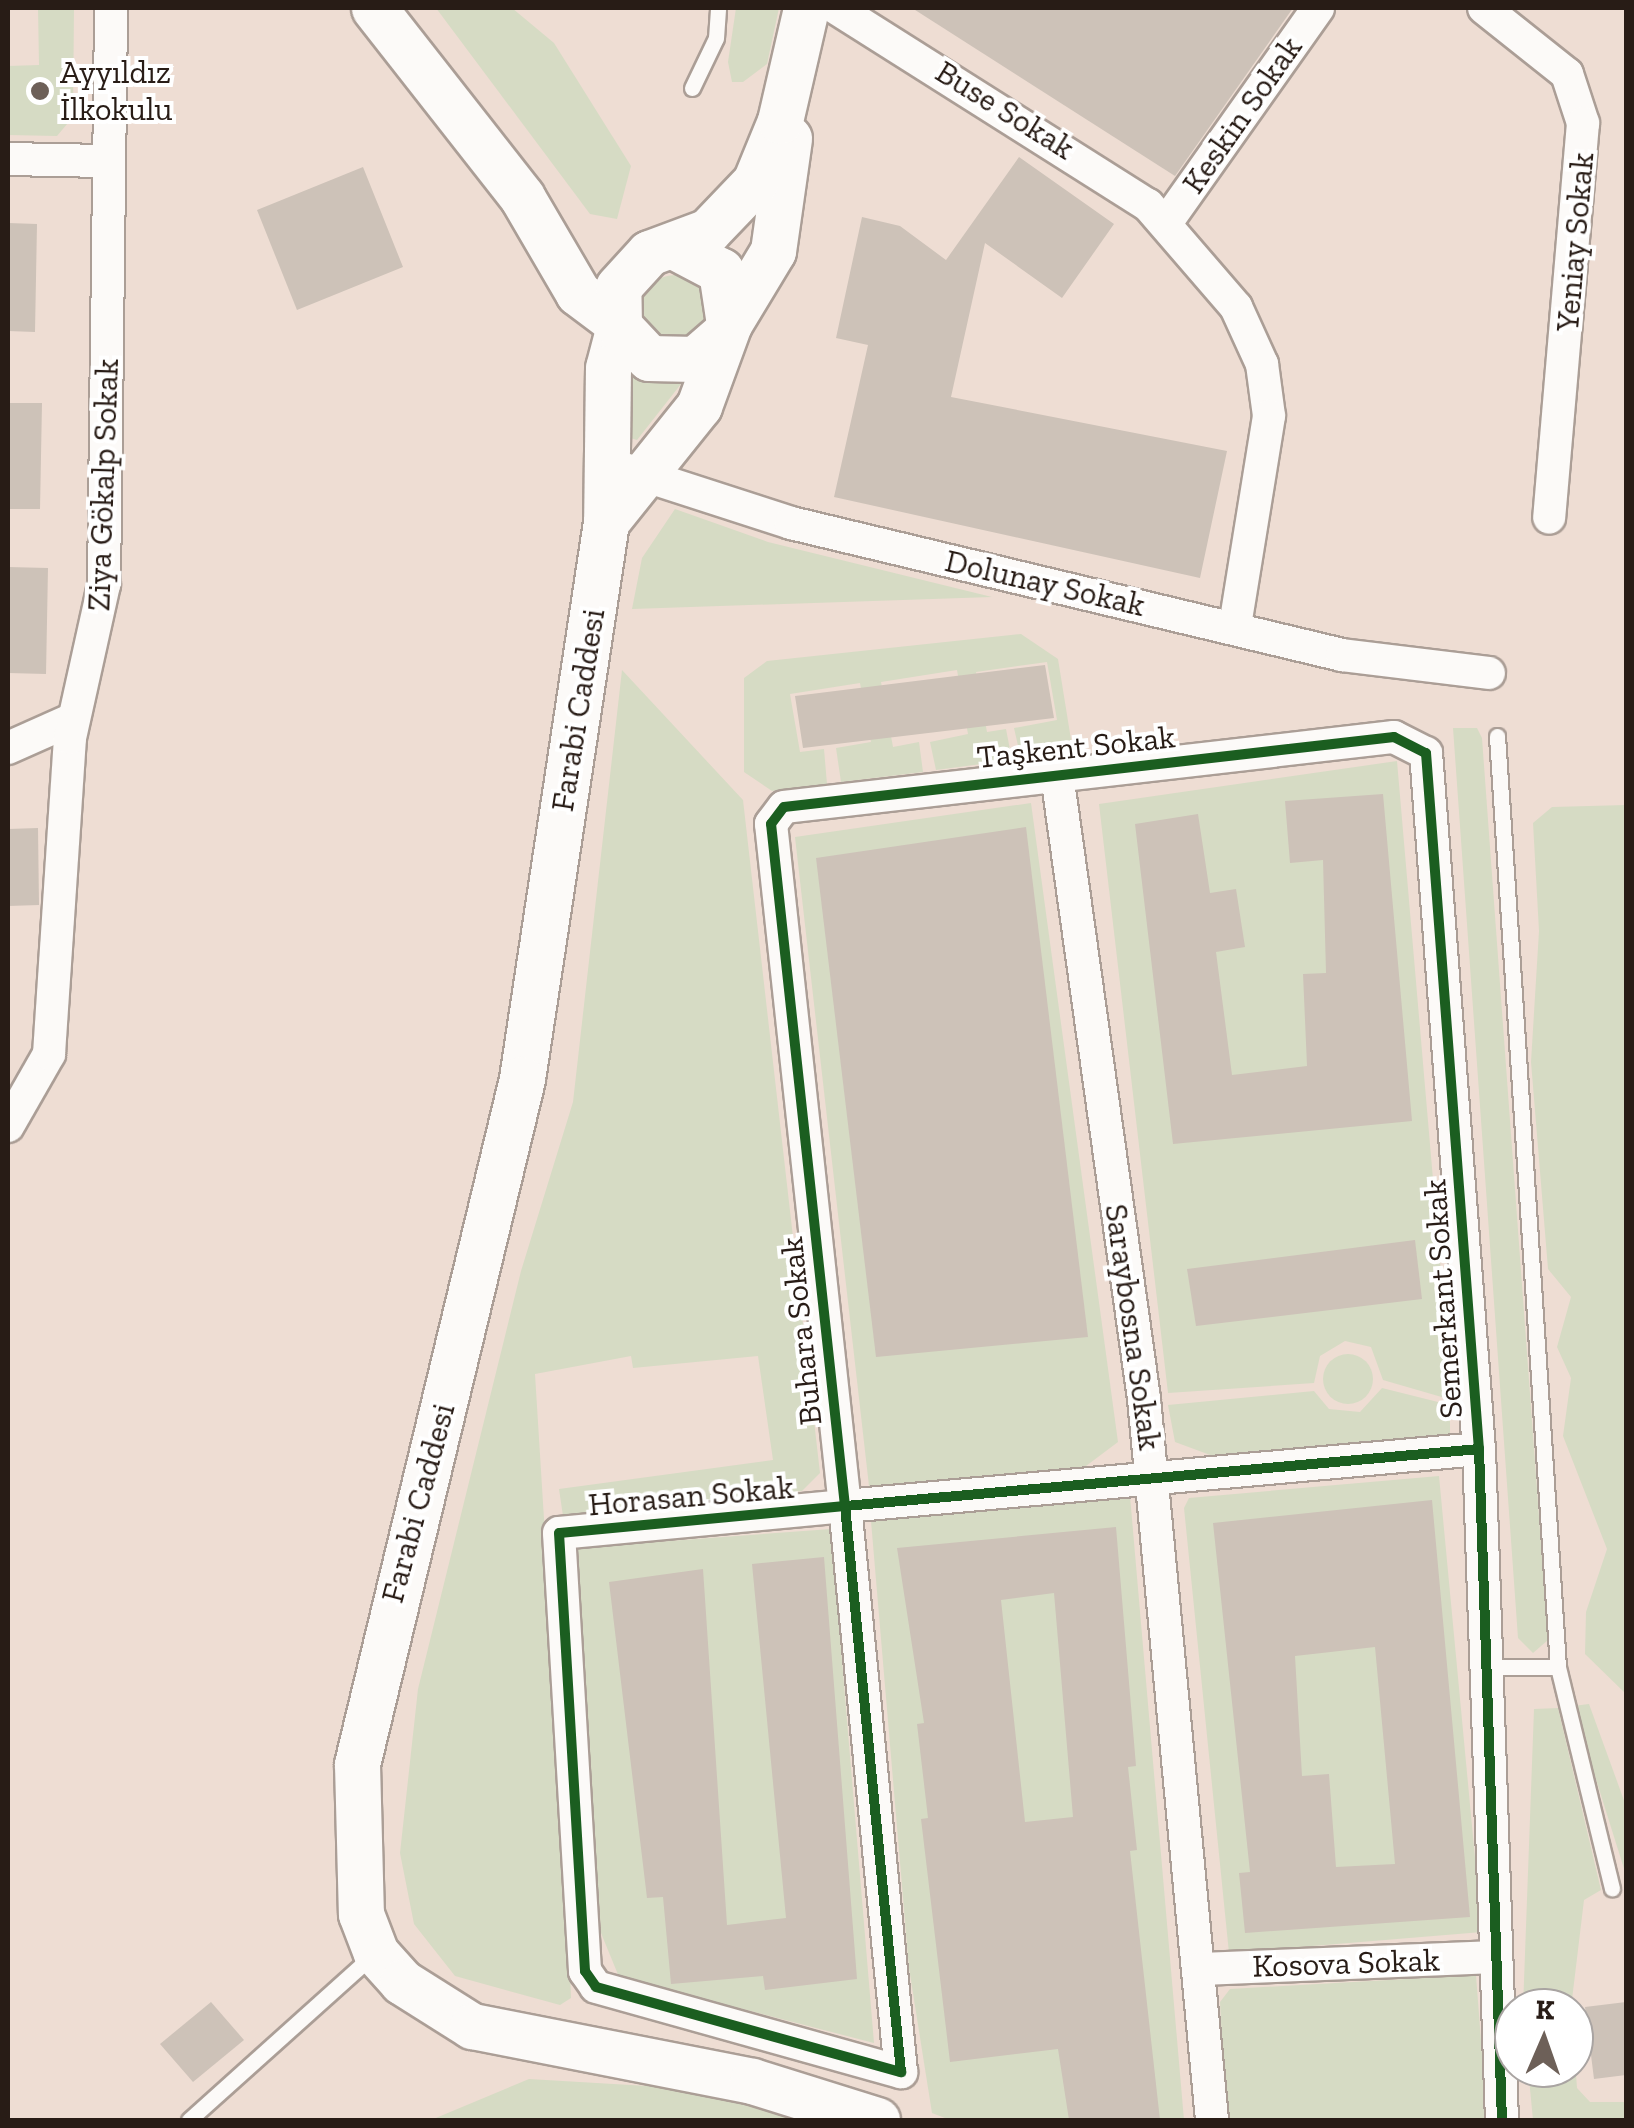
<!DOCTYPE html>
<meta charset="utf-8">
<style>
body{margin:0}
#map{position:relative;width:1634px;height:2128px;overflow:hidden;background:#eeddd3;font-family:"Zilla Slab",serif}
div>[style]{position:absolute}
.green>*{inset:0;background:#d6dbc4}
.round{border-radius:50%}
.building>*{inset:0;background:#cdc2b8}
.roads{filter:drop-shadow(2px 0 #ab9e96) drop-shadow(-2px 0 #ab9e96) drop-shadow(0 2px #ab9e96) drop-shadow(0 -2px #ab9e96)}
.lane>*{height:15px;margin:-7.5px;padding:0 7.5px;transform-origin:7.5px;border-radius:7.5px;background:#fcfaf8}
.street>*{height:32px;margin:-16px;padding:0 16px;transform-origin:16px;border-radius:16px;background:#fcfaf8}
.secondary>*{height:45px;margin:-22.5px;padding:0 22.5px;transform-origin:22.5px;border-radius:22.5px;background:#fcfaf8}
.cycleway>*{height:10px;margin:-5px;padding:0 5px;transform-origin:5px;border-radius:5px;background:#1b5e20}
.dots>*{width:28px;height:28px;translate:-50% -50%;box-sizing:border-box;border:5px solid #fff;border-radius:50%}
span{translate:-50% -50%;white-space:nowrap;text-align:center;line-height:1.15;-webkit-text-stroke:8px #fff;paint-order:stroke}
.poi-label{font-size:32px;color:#281c16}
.left{translate:0 -50%;text-align:left}
.street-label{font-size:32px;color:#281c16}
.frame{position:absolute;inset:0;border:10px solid #281c16;pointer-events:none}
.north{position:absolute;left:1494px;top:1988px;width:100px;height:100px;box-sizing:border-box;background:#fff;border:2px solid #a9a4a2;border-radius:50%;rotate:2deg;font-size:28px;font-weight:700;line-height:40px;text-align:center;color:#281c16}
.north::after{content:'';display:block;margin:auto;width:35px;height:45px;background:#6d6058;clip-path:polygon(50% 0,100% 100%,50% 72%,0 100%)}
</style>
<div id="map">
<div class="green">
<div style="clip-path:polygon(38px 8px,74px 8px,73px 117px,57px 136px,8px 135px,8px 66px,39px 65px)"></div>
<div style="clip-path:polygon(436px 8px,512px 8px,554px 43px,631px 166px,617px 219px,590px 214px)"></div>
<div style="clip-path:polygon(736px 8px,779px 8px,767px 64px,743px 82px,732px 82px,728px 62px)"></div>
<div class="round" style="left:642px;top:275px;width:66px;height:66px"></div>
<div style="clip-path:polygon(628px 372px,681px 384px,637px 440px,630px 438px)"></div>
<div style="clip-path:polygon(675px 509px,768px 542px,992px 597px,632px 609px,642px 558px)"></div>
<div style="clip-path:polygon(1021px 634px,1058px 659px,1073px 752px,1021px 759px,1014px 728px,1057px 720px,1047px 662px,976px 672px,987px 732px,1006px 729px,1012px 760px,936px 770px,930px 742px,968px 734px,957px 670px,881px 682px,893px 747px,919px 742px,923px 772px,841px 782px,836px 748px,871px 742px,860px 683px,790px 694px,800px 752px,824px 749px,827px 784px,772px 791px,744px 772px,744px 678px,767px 661px)"></div>
<div style="clip-path:polygon(622px 670px,743px 800px,820px 1473px,802px 1491px,563px 1516px,559px 1489px,773px 1460px,758px 1356px,633px 1368px,631px 1356px,535px 1374px,567px 1889px,571px 1998px,560px 2005px,455px 1976px,414px 1924px,400px 1853px,418px 1689px,521px 1271px,573px 1102px)"></div>
<div style="clip-path:polygon(1453px 728px,1477px 728px,1482px 738px,1548px 1640px,1533px 1653px,1518px 1638px)"></div>
<div style="clip-path:polygon(1397px 761px,1452px 1400px,1383px 1380px,1371px 1347px,1345px 1341px,1320px 1356px,1314px 1383px,1168px 1393px,1099px 804px)"></div>
<div style="clip-path:polygon(1031px 803px,1118px 1442px,1082px 1469px,869px 1486px,795px 837px)"></div>
<div style="clip-path:polygon(1626px 805px,1626px 1694px,1585px 1654px,1586px 1612px,1607px 1549px,1563px 1436px,1571px 1378px,1557px 1347px,1571px 1297px,1548px 1269px,1531px 1062px,1539px 931px,1533px 823px,1552px 807px)"></div>
<div class="round" style="left:1323px;top:1354px;width:50px;height:50px"></div>
<div style="clip-path:polygon(1382px 1388px,1450px 1405px,1450px 1434px,1221px 1459px,1175px 1442px,1168px 1405px,1314px 1391px,1329px 1409px,1360px 1412px)"></div>
<div style="clip-path:polygon(1439px 1476px,1482px 1932px,1229px 1953px,1184px 1508px,1189px 1498px)"></div>
<div style="clip-path:polygon(1130px 1496px,1184px 2120px,950px 2120px,932px 2113px,909px 1968px,871px 1521px)"></div>
<div style="clip-path:polygon(831px 1529px,874px 2043px,619px 1977px,601px 1933px,575px 1548px)"></div>
<div style="clip-path:polygon(1589px 1704px,1626px 1806px,1626px 1875px,1573px 1706px)"></div>
<div style="clip-path:polygon(1558px 1708px,1601px 1890px,1584px 1900px,1571px 2008px,1523px 2008px,1534px 1709px)"></div>
<div style="clip-path:polygon(1476px 1975px,1487px 2120px,1226px 2120px,1220px 2002px,1230px 1989px)"></div>
<div style="clip-path:polygon(1574px 2048px,1577px 2088px,1590px 2102px,1626px 2102px,1626px 2120px,1533px 2120px,1528px 2068px,1574px 2068px)"></div>
<div style="clip-path:polygon(529px 2079px,681px 2088px,802px 2120px,431px 2120px)"></div>
</div>
<div class="building">
<div style="clip-path:polygon(912px 8px,1293px 8px,1175px 176px)"></div>
<div style="clip-path:polygon(1019px 157px,1114px 224px,1062px 298px,985px 243px,951px 397px,1227px 451px,1200px 578px,834px 497px,868px 345px,836px 338px,862px 217px,900px 226px,946px 260px)"></div>
<div style="clip-path:polygon(363px 167px,403px 267px,297px 310px,257px 210px)"></div>
<div style="clip-path:polygon(8px 223px,37px 224px,35px 332px,8px 331px)"></div>
<div style="clip-path:polygon(8px 403px,42px 403px,40px 509px,8px 509px)"></div>
<div style="clip-path:polygon(8px 567px,48px 568px,46px 674px,8px 673px)"></div>
<div style="clip-path:polygon(1045px 665px,1054px 718px,803px 748px,795px 696px)"></div>
<div style="clip-path:polygon(1383px 794px,1412px 1121px,1173px 1144px,1135px 824px,1198px 814px,1210px 893px,1236px 889px,1245px 947px,1216px 952px,1232px 1075px,1307px 1066px,1303px 974px,1326px 973px,1323px 860px,1290px 863px,1285px 801px)"></div>
<div style="clip-path:polygon(1026px 827px,1088px 1337px,876px 1357px,816px 858px)"></div>
<div style="clip-path:polygon(38px 828px,39px 905px,8px 906px,8px 829px)"></div>
<div style="clip-path:polygon(1415px 1240px,1422px 1299px,1196px 1326px,1187px 1269px)"></div>
<div style="clip-path:polygon(evenodd,1432px 1500px,1470px 1917px,1245px 1933px,1239px 1873px,1250px 1872px,1213px 1523px,1432px 1500px,1375px 1647px,1395px 1864px,1336px 1867px,1329px 1774px,1302px 1776px,1295px 1656px,1375px 1647px)"></div>
<div style="clip-path:polygon(evenodd,1116px 1527px,1136px 1766px,1128px 1767px,1137px 1850px,1130px 1851px,1160px 2120px,1069px 2120px,1058px 2049px,950px 2062px,921px 1819px,928px 1818px,917px 1724px,924px 1723px,897px 1548px,1116px 1527px,1054px 1593px,1073px 1817px,1025px 1822px,1001px 1600px,1054px 1593px)"></div>
<div style="clip-path:polygon(824px 1557px,857px 1979px,765px 1990px,763px 1976px,671px 1984px,663px 1897px,647px 1898px,609px 1582px,703px 1569px,727px 1925px,786px 1918px,752px 1564px)"></div>
<div style="clip-path:polygon(211px 2002px,244px 2040px,193px 2082px,160px 2044px)"></div>
<div style="clip-path:polygon(1626px 2002px,1626px 2075px,1594px 2079px,1585px 2007px)"></div>
</div>
<div class="roads">
<div class="lane">
<div style="left:692px;top:88px;width:55px;rotate:-64.4deg"></div>
<div style="left:716px;top:38px;width:30px;rotate:-86deg"></div>
<div style="left:1497px;top:736px;width:933px;rotate:86.25deg"></div>
<div style="left:1558px;top:1667px;width:228px;rotate:76.3deg"></div>
<div style="left:1489px;top:1667px;width:69px"></div>
<div style="left:189px;top:2120px;width:246px;rotate:-41.9deg"></div>
</div>
<div class="street">
<div style="left:836px;top:8px;width:369px;rotate:32.3deg"></div>
<div style="left:1148px;top:205px;width:135px;rotate:49.2deg"></div>
<div style="left:1236px;top:307px;width:63px;rotate:65.5deg"></div>
<div style="left:1262px;top:364px;width:52px;rotate:82.3deg"></div>
<div style="left:1269px;top:416px;width:214px;rotate:99.2deg"></div>
<div style="left:1484px;top:8px;width:106px;rotate:38.5deg"></div>
<div style="left:1567px;top:74px;width:52px;rotate:71.9deg"></div>
<div style="left:1583px;top:123px;width:396px;rotate:94.9deg"></div>
<div style="left:8px;top:159px;width:99px;rotate:1.2deg"></div>
<div style="left:1166px;top:223px;width:263px;rotate:-54.7deg"></div>
<div style="left:624px;top:469px;width:176px;rotate:17.9deg"></div>
<div style="left:791px;top:523px;width:567px;rotate:13.47deg"></div>
<div style="left:1342px;top:655px;width:148px;rotate:7deg"></div>
<div style="left:8px;top:748px;width:71px;rotate:-24deg"></div>
<div style="left:1057px;top:775px;width:630px;rotate:82.06deg"></div>
<div style="left:1144px;top:1399px;width:724px;rotate:84.61deg"></div>
<div style="left:8px;top:1126px;width:83px;rotate:-60.3deg"></div>
<div style="left:49px;top:1054px;width:317px;rotate:-86.2deg"></div>
<div style="left:70px;top:738px;width:157px;rotate:-77.5deg"></div>
<div style="left:104px;top:585px;width:577px;rotate:-89.3deg"></div>
<div style="left:1479px;top:1449px;width:637px;rotate:174.86deg"></div>
<div style="left:845px;top:1506px;width:287px;rotate:174.6deg"></div>
<div style="left:559px;top:1533px;width:439px;rotate:86.6deg"></div>
<div style="left:585px;top:1971px;width:19px;rotate:55deg"></div>
<div style="left:596px;top:1987px;width:317px;rotate:15.6deg"></div>
<div style="left:901px;top:2072px;width:569px;rotate:-95.65deg"></div>
<div style="left:845px;top:1506px;width:686px;rotate:-96.19deg"></div>
<div style="left:771px;top:824px;width:21px;rotate:-53deg"></div>
<div style="left:784px;top:807px;width:614px;rotate:-6.55deg"></div>
<div style="left:1394px;top:737px;width:36px;rotate:27deg"></div>
<div style="left:1426px;top:753px;width:698px;rotate:85.65deg"></div>
<div style="left:1479px;top:1449px;width:671px;rotate:88.04deg"></div>
<div style="left:1199px;top:1969px;width:293px;rotate:-2.3deg"></div>
</div>
<div class="secondary">
<div style="left:374px;top:8px;width:240px;rotate:51.9deg"></div>
<div style="left:522px;top:197px;width:111px;rotate:59.7deg"></div>
<div style="left:578px;top:293px;width:50px;rotate:36.9deg"></div>
<div style="left:729px;top:324px;width:85px;rotate:-58.9deg"></div>
<div style="left:773px;top:251px;width:114px;rotate:-81.9deg"></div>
<div style="left:619px;top:326px;width:43px;rotate:104.7deg"></div>
<div style="left:608px;top:368px;width:154px;rotate:90.7deg"></div>
<div style="left:606px;top:522px;width:563px;rotate:98.58deg"></div>
<div style="left:522px;top:1079px;width:705px;rotate:103.54deg"></div>
<div style="left:357px;top:1764px;width:150px;rotate:88.5deg"></div>
<div style="left:361px;top:1914px;width:42px;rotate:69deg"></div>
<div style="left:376px;top:1953px;width:39px;rotate:48deg"></div>
<div style="left:402px;top:1982px;width:83px;rotate:32.2deg"></div>
<div style="left:472px;top:2026px;width:285px;rotate:11.1deg"></div>
<div style="left:752px;top:2081px;width:131px;rotate:17.3deg"></div>
<div style="left:725px;top:333px;width:40px;rotate:139deg"></div>
<div style="left:695px;top:359px;width:46px;rotate:-178.8deg"></div>
<div style="left:649px;top:358px;width:44px;rotate:-133.2deg"></div>
<div style="left:619px;top:326px;width:39px;rotate:-91deg"></div>
<div style="left:618px;top:287px;width:46px;rotate:-47.6deg"></div>
<div style="left:649px;top:253px;width:63px;rotate:-20.4deg"></div>
<div style="left:708px;top:231px;width:68px;rotate:-46.2deg"></div>
<div style="left:755px;top:182px;width:66px;rotate:-67.7deg"></div>
<div style="left:780px;top:121px;width:116px;rotate:-77deg"></div>
<div style="left:606px;top:522px;width:149px;rotate:-51.3deg"></div>
<div style="left:699px;top:406px;width:87px;rotate:-69.9deg"></div>
<div style="left:729px;top:324px;width:54px;rotate:-98.6deg"></div>
<div style="left:721px;top:271px;width:52px;rotate:-152.4deg"></div>
</div>
</div>
<div class="cycleway">
<div style="left:1479px;top:1449px;width:637px;rotate:174.86deg"></div>
<div style="left:845px;top:1506px;width:287px;rotate:174.6deg"></div>
<div style="left:559px;top:1533px;width:439px;rotate:86.6deg"></div>
<div style="left:585px;top:1971px;width:19px;rotate:55deg"></div>
<div style="left:596px;top:1987px;width:317px;rotate:15.6deg"></div>
<div style="left:901px;top:2072px;width:569px;rotate:-95.65deg"></div>
<div style="left:845px;top:1506px;width:686px;rotate:-96.19deg"></div>
<div style="left:771px;top:824px;width:21px;rotate:-53deg"></div>
<div style="left:784px;top:807px;width:614px;rotate:-6.55deg"></div>
<div style="left:1394px;top:737px;width:36px;rotate:27deg"></div>
<div style="left:1426px;top:753px;width:698px;rotate:85.65deg"></div>
<div style="left:1479px;top:1449px;width:671px;rotate:88.04deg"></div>
</div>
<div class="dots">
<div style="left:40px;top:91px;background:#6d6058"></div>
</div>
<div class="poi-label">
<span class="left" style="left:60px;top:91px">Ayyıldız<br>İlkokulu</span>
</div>
<div class="street-label">
<span style="left:1005px;top:110px;rotate:32deg">Buse Sokak</span>
<span style="left:1242px;top:115px;rotate:-55deg">Keskin Sokak</span>
<span style="left:1575px;top:242px;rotate:-85deg">Yeniay Sokak</span>
<span style="left:103px;top:485px;rotate:-88deg">Ziya Gökalp Sokak</span>
<span style="left:1045px;top:583px;rotate:13deg">Dolunay Sokak</span>
<span style="left:578px;top:710px;rotate:-81deg">Farabi Caddesi</span>
<span style="left:1076px;top:747px;rotate:-6deg">Taşkent Sokak</span>
<span style="left:1443px;top:1299px;rotate:-94deg">Semerkant Sokak</span>
<span style="left:1133px;top:1327px;rotate:82deg">Saraybosna Sokak</span>
<span style="left:801px;top:1331px;rotate:-96deg">Buhara Sokak</span>
<span style="left:691px;top:1496px;rotate:-5deg">Horasan Sokak</span>
<span style="left:418px;top:1503px;rotate:-75deg">Farabi Caddesi</span>
<span style="left:1346px;top:1963px;rotate:-2deg">Kosova Sokak</span>
</div>
<div class="frame"></div>
<div class="north">K</div>
</div>
